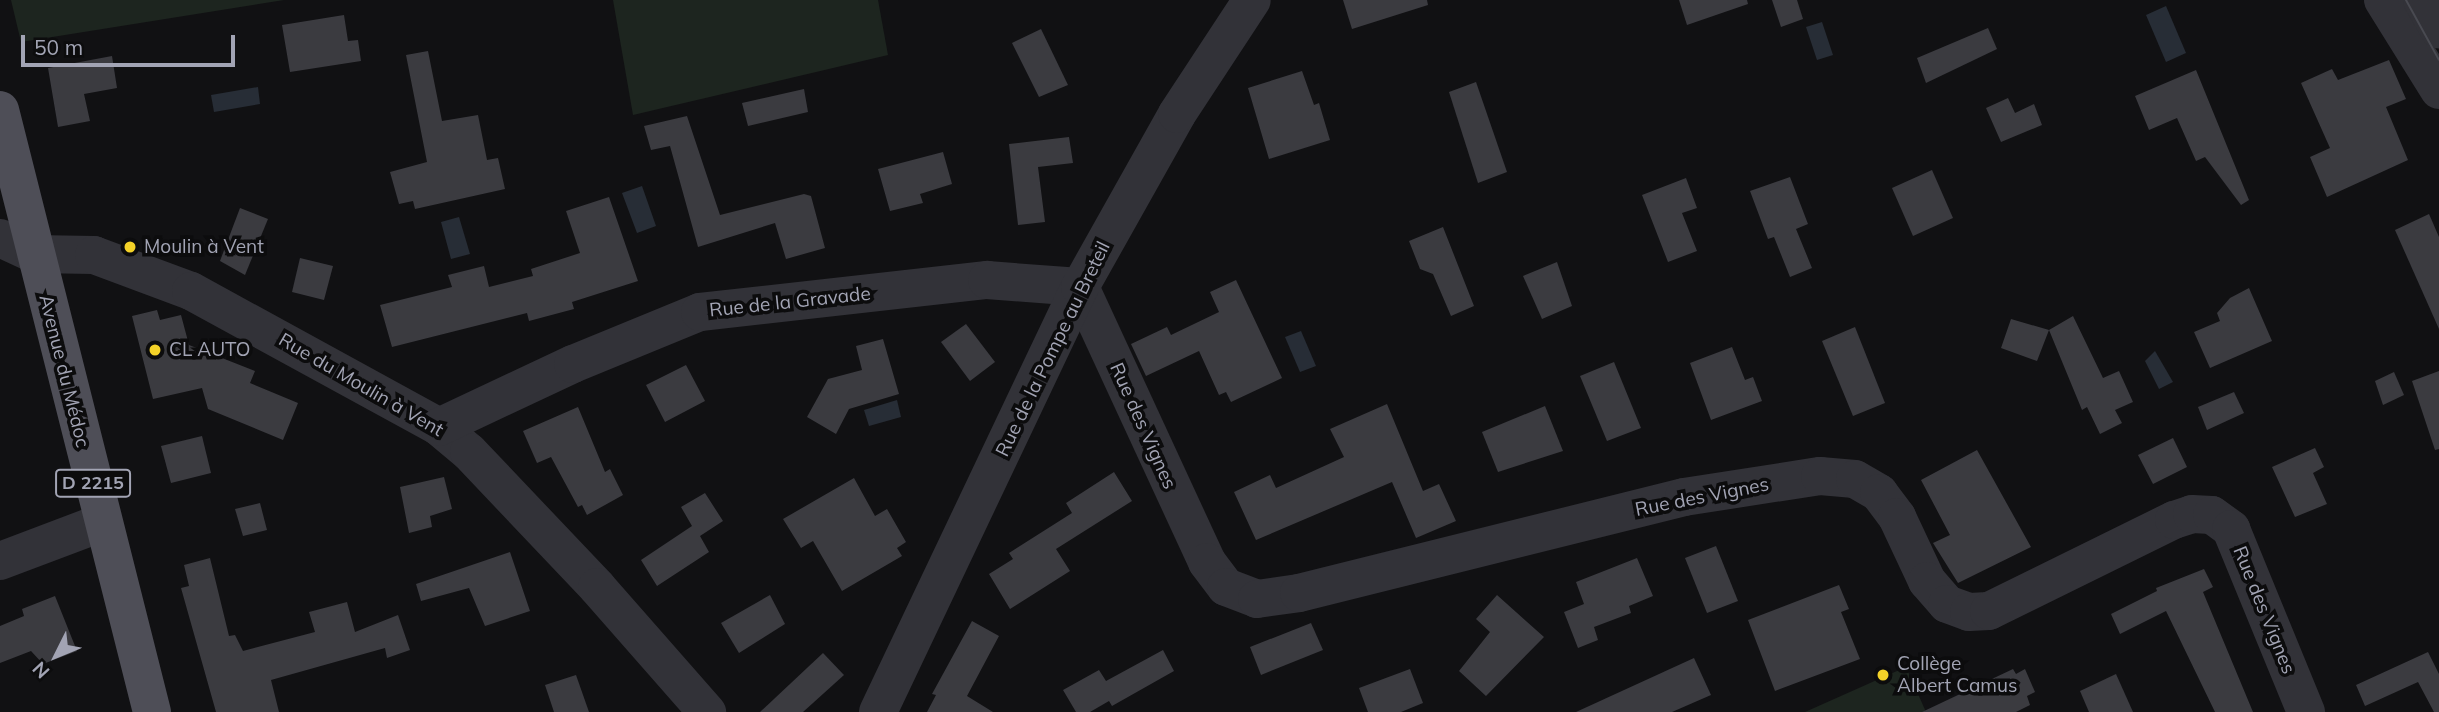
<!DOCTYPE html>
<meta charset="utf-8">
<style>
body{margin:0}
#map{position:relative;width:2439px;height:712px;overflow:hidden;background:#111113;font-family:Mulish,sans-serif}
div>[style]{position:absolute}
.green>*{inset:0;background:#1d251f}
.water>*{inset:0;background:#272d36}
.building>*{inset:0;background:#3b3b40}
.minor>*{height:38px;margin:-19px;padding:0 19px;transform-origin:19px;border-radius:19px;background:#323238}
.major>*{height:38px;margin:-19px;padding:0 19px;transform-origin:19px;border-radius:19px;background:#4e4e57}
.tram>*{height:2px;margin:-1px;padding:0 1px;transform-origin:1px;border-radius:1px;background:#494a51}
.dots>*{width:19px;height:19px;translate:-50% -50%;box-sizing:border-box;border:4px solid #0c0c0d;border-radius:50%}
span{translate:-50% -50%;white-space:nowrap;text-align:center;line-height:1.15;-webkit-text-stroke:7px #0c0c0d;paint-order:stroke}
.shield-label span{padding:2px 5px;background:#0c0c0d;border:2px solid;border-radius:5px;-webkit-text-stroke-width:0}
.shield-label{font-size:18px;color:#a2a4b4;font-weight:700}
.poi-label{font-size:19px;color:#a2a4b4}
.left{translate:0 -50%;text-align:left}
.street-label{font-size:19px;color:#a2a4b4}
.north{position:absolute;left:21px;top:621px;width:70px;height:70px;-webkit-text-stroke:5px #0c0c0d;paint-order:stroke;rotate:227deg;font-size:19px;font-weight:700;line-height:28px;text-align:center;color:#a2a4b4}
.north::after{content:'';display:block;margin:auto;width:24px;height:32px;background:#a2a4b4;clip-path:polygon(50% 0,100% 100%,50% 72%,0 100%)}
.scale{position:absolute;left:21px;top:35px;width:214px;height:32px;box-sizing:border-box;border:4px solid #a2a4b4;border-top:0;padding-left:9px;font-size:21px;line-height:24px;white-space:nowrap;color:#a2a4b4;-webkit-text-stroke:5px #0c0c0d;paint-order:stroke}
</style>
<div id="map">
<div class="green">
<div style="clip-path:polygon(11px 0,284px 0,21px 42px)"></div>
<div style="clip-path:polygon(613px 0,878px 0,888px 55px,633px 115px)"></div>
<div style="clip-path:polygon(1906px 667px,1926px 712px,1805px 712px)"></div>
</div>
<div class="water">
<div style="clip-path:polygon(2166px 6px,2186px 53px,2166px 62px,2146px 15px)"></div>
<div style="clip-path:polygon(1822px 22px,1833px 55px,1817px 60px,1806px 27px)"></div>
<div style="clip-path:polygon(258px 87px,260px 104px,214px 112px,211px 95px)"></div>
<div style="clip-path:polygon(642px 186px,656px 226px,637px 233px,622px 193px)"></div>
<div style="clip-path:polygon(459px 217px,470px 254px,451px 259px,441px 222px)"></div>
<div style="clip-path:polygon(1301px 331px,1316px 366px,1300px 372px,1285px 337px)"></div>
<div style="clip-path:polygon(2155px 351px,2173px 382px,2159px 389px,2145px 361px)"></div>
<div style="clip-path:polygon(897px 400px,901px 417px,869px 426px,864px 410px)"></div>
</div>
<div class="building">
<div style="clip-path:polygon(1343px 0,1427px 0,1428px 5px,1352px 29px)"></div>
<div style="clip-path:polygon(1679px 0,1747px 0,1748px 4px,1687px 25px)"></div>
<div style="clip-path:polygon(1772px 0,1797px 0,1803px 19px,1781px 27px)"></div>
<div style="clip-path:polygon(344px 15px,348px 41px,358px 40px,361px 61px,290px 72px,282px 25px)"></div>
<div style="clip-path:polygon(1988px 28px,1997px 49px,1926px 83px,1917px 58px)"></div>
<div style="clip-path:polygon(1041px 29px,1068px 85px,1039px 97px,1012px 43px)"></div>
<div style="clip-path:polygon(428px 51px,442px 121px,478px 115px,487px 160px,498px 158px,505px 189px,415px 209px,413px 201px,399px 204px,390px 172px,427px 162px,406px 55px)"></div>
<div style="clip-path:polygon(112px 56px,117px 88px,84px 94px,90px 121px,58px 127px,48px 68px)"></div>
<div style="clip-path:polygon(2389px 60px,2406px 99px,2386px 107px,2408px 160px,2327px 197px,2310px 157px,2330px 148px,2301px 83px,2332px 69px,2338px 80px)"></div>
<div style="clip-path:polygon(2196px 70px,2249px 200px,2241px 205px,2205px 157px,2196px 161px,2177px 118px,2149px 130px,2135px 96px)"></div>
<div style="clip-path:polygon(1302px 71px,1314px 105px,1319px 103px,1330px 140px,1269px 159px,1248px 88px)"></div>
<div style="clip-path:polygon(1476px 82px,1507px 172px,1478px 183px,1449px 92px)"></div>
<div style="clip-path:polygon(804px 89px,808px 112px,748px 126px,742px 103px)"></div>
<div style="clip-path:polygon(2008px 98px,2015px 113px,2034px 104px,2042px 125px,2001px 142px,1986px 108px)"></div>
<div style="clip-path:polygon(687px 116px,720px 215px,804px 194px,811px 196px,825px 248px,786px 259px,775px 223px,698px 247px,670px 146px,651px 150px,644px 126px)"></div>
<div style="clip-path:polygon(1069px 137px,1073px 163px,1038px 167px,1045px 222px,1018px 225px,1009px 144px)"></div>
<div style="clip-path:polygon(943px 152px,952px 184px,920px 194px,923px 203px,890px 211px,878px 169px)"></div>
<div style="clip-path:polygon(1932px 170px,1953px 218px,1913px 236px,1892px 188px)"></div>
<div style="clip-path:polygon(1790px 177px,1808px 224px,1796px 229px,1812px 268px,1790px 277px,1774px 237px,1768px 239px,1750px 191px)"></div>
<div style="clip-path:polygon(1686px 178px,1697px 208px,1682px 213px,1697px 251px,1668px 262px,1642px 195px)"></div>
<div style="clip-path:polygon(609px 197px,638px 281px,572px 302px,574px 309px,529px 321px,527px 313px,392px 347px,380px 305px,452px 287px,448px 275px,484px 266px,489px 287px,533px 276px,531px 269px,580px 253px,566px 211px)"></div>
<div style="clip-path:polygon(240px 208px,268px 219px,245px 275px,220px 261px)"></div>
<div style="clip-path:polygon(2429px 214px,2439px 237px,2439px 329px,2395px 230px)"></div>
<div style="clip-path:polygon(1443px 227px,1474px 306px,1451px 316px,1433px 274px,1420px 269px,1409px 241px)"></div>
<div style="clip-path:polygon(300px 258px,333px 266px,324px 300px,292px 292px)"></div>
<div style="clip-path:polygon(1557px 262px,1572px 306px,1542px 319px,1523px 276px)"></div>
<div style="clip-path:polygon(1236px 280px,1282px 378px,1231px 402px,1226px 392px,1219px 395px,1199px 351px,1146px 376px,1131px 344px,1167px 327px,1171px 335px,1219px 312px,1210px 292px)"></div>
<div style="clip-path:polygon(2249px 288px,2272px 341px,2210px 368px,2194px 332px,2220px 321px,2217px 313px,2230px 298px)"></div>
<div style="clip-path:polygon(157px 310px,160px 320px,181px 315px,189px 345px,255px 371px,250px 383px,298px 403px,283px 440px,208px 409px,202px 388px,153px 399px,132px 316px)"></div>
<div style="clip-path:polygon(2073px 316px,2103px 378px,2119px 371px,2133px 402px,2115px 410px,2122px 423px,2100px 434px,2087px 407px,2082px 410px,2049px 330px,2037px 361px,2001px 348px,2011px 319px,2049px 330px)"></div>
<div style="clip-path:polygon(966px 324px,995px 362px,970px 381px,941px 342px)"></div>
<div style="clip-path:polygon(1855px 327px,1885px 403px,1853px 416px,1822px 341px)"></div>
<div style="clip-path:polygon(883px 339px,899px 394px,849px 409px,836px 434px,807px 417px,828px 379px,862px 370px,856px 346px)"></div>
<div style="clip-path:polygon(1732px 347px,1745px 380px,1753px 377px,1762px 401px,1711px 420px,1690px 363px)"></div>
<div style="clip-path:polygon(1614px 362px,1641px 428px,1607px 441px,1580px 376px)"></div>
<div style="clip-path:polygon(686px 365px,705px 401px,665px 422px,646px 385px)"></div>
<div style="clip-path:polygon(2439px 371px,2439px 449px,2435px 450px,2412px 381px)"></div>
<div style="clip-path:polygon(2394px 372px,2404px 395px,2383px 405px,2375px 381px)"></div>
<div style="clip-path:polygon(2234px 392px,2244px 413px,2207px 430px,2198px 407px)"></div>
<div style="clip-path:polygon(1387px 404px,1423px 491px,1439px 484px,1456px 521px,1416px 538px,1392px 482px,1256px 540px,1234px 492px,1270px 475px,1276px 488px,1344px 457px,1330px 429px)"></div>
<div style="clip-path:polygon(1545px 406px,1563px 451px,1498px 472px,1482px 432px)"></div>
<div style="clip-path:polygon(578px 407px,605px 472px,610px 469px,623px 495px,587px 515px,582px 505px,578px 507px,551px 457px,537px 463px,523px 431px)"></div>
<div style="clip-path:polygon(202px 436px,211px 473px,171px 483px,161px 446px)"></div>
<div style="clip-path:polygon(2173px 438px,2187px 467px,2153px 484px,2138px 455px)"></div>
<div style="clip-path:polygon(2315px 448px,2324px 467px,2313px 473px,2327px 504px,2295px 517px,2272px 467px)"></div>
<div style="clip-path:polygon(1977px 450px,2031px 547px,1958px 583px,1933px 543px,1950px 535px,1921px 480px)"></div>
<div style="clip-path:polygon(1114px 472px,1132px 501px,1056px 549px,1070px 571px,1010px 609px,989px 574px,1013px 559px,1009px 553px,1072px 513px,1066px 503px)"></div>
<div style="clip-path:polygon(444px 477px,452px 509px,430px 516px,432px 527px,409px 533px,400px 487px)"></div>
<div style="clip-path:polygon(854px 478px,875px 516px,887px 509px,906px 542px,897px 548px,902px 556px,842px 591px,813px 541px,801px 548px,783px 519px)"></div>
<div style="clip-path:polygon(705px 493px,723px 521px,700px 536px,709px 552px,657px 586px,641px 560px,692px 526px,681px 507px)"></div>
<div style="clip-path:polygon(260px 503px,267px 530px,243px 536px,235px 509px)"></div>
<div style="clip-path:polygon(1716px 546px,1738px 601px,1707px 613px,1685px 558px)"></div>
<div style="clip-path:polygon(510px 552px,530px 611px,485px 626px,469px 588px,421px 601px,416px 584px)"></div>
<div style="clip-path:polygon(210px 558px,229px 636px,235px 635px,243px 651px,315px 632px,309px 612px,347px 602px,355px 632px,398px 615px,410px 650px,387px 658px,385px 648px,271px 680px,279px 712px,216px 712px,181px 588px,189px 586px,184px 565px)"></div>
<div style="clip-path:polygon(1637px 558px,1653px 596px,1629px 606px,1631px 613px,1594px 627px,1598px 640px,1578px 648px,1564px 612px,1584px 604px,1576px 582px)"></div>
<div style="clip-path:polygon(2204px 569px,2213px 587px,2203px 592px,2253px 712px,2215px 712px,2166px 611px,2120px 634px,2111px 614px,2157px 591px,2156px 588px)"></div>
<div style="clip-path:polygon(1839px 585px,1849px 609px,1841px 612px,1860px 659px,1775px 691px,1748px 620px)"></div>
<div style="clip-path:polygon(770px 595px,785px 624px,739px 653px,721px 623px)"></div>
<div style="clip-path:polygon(1497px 595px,1544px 637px,1486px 696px,1459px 671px,1490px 632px,1476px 619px)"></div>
<div style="clip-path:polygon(55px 596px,77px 651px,43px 664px,31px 651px,0 663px,0 626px,24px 616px,22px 609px)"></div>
<div style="clip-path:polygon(972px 621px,999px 636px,967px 696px,993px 712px,927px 712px,936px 695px,932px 694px)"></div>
<div style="clip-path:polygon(1311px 623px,1323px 650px,1261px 675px,1250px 647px)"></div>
<div style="clip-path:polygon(1163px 650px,1174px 671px,1112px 706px,1109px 701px,1090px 712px,1076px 712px,1063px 690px,1099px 670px,1106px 681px)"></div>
<div style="clip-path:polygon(2428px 652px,2439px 674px,2439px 712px,2434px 712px,2418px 682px,2365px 706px,2356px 685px)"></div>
<div style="clip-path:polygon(823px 653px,844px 675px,803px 712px,760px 712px)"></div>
<div style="clip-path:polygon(1694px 658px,1711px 695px,1672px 712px,1576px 712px)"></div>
<div style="clip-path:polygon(1410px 669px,1423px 703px,1401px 712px,1368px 712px,1359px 688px)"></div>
<div style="clip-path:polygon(2013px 669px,2016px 674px,2025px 669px,2035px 692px,2027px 696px,2030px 705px,2016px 712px,1922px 712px)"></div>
<div style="clip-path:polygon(2116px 674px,2133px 712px,2089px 712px,2080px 691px)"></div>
<div style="clip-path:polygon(576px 675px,589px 712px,554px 712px,545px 685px)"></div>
</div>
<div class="minor">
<div style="left:2383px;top:0;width:106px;rotate:58.1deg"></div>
<div style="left:2422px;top:0;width:34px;rotate:60deg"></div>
<div style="left:0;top:238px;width:38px;rotate:25deg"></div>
<div style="left:34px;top:254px;width:60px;rotate:1deg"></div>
<div style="left:94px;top:255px;width:103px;rotate:20.4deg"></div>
<div style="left:191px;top:291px;width:283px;rotate:28.7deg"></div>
<div style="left:439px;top:427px;width:39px;rotate:40deg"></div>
<div style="left:469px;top:452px;width:186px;rotate:46.5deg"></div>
<div style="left:597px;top:587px;width:167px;rotate:48.7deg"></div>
<div style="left:439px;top:427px;width:148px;rotate:-25.2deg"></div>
<div style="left:573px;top:364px;width:137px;rotate:-22.3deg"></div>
<div style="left:700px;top:312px;width:289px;rotate:-6.4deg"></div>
<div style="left:987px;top:280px;width:93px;rotate:4.3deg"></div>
<div style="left:1080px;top:287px;width:303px;rotate:65.2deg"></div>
<div style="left:1207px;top:562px;width:31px;rotate:53deg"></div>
<div style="left:1226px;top:587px;width:33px;rotate:21deg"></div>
<div style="left:1257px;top:599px;width:42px;rotate:-8.1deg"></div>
<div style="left:1299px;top:593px;width:397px;rotate:-14deg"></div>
<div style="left:1684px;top:497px;width:138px;rotate:-8.8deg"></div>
<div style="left:1820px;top:476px;width:35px;rotate:5deg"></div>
<div style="left:1855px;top:479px;width:28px;rotate:30deg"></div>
<div style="left:1879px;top:493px;width:30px;rotate:53deg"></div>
<div style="left:1897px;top:517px;width:71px;rotate:64.9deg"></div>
<div style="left:1927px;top:581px;width:30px;rotate:49deg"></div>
<div style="left:1947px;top:604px;width:23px;rotate:20deg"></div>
<div style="left:1969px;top:612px;width:20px;rotate:-3deg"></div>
<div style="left:1989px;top:611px;width:206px;rotate:-26.2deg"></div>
<div style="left:2174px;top:520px;width:19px;rotate:-18deg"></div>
<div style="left:2192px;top:514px;width:20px;rotate:3deg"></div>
<div style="left:2212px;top:515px;width:24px;rotate:36deg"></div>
<div style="left:2231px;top:529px;width:198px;rotate:67.7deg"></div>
<div style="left:0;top:561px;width:110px;rotate:-20.7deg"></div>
<div style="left:878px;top:712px;width:471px;rotate:-64.6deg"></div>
<div style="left:1080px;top:287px;width:198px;rotate:-60.7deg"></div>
<div style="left:1177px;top:114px;width:136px;rotate:-56.7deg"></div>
</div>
<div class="major">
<div style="left:0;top:110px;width:621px;rotate:75.83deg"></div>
</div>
<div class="tram">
<div style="left:2406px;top:0;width:68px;rotate:61.2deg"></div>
</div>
<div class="dots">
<div style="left:130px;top:247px;background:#f4d228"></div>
<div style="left:155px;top:350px;background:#f4d228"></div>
<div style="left:1883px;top:675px;background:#f4d228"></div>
</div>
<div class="shield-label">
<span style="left:93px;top:483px">D 2215</span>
</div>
<div class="poi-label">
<span class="left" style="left:144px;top:247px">Moulin à Vent</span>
<span class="left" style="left:169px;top:350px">CL AUTO</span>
<span class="left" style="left:1897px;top:675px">Collège<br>Albert Camus</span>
</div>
<div class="street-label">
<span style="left:790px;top:302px;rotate:-6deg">Rue de la Gravade</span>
<span style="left:1053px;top:349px;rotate:-64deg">Rue de la Pompe au Breteil</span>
<span style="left:64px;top:371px;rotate:76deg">Avenue du Médoc</span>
<span style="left:361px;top:385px;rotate:30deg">Rue du Moulin à Vent</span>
<span style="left:1143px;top:426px;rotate:66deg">Rue des Vignes</span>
<span style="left:1702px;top:497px;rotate:-11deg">Rue des Vignes</span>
<span style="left:2264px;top:610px;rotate:68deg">Rue des Vignes</span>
</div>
<div class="north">N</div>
<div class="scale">50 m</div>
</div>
